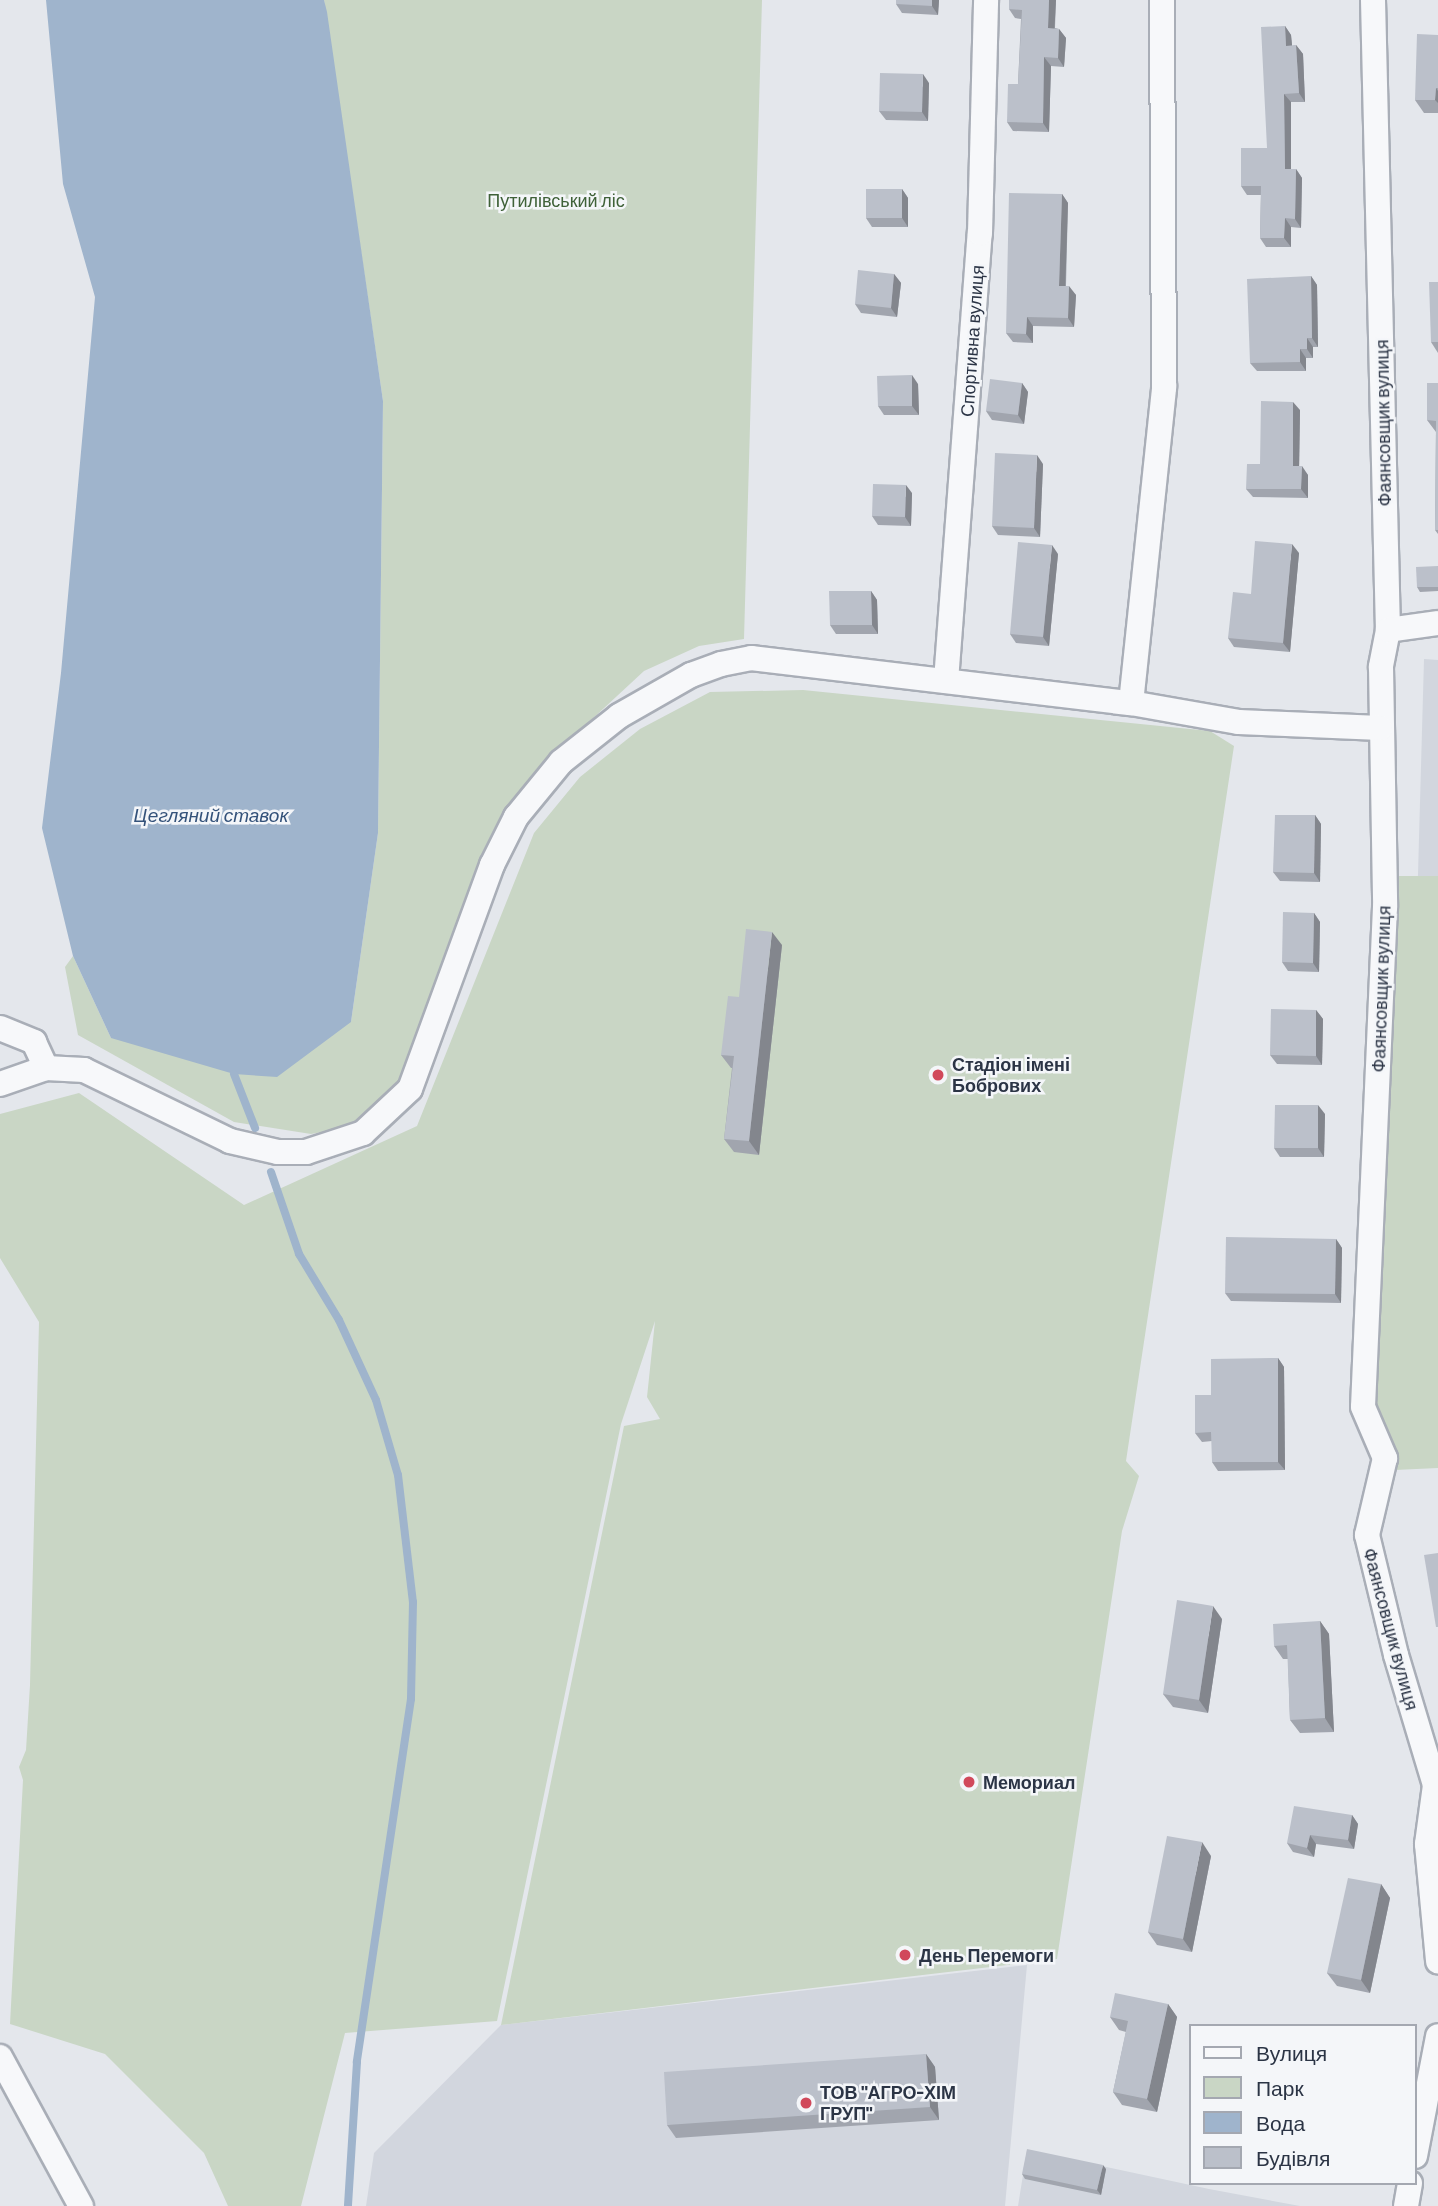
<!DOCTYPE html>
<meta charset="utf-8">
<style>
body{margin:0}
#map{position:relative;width:1438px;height:2206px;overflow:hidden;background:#e4e7ec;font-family:Barlow,sans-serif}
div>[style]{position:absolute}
.built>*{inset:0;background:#d2d6de}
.green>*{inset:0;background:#c9d6c5}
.water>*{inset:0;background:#9fb4cc}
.stream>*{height:8px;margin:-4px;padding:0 4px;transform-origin:4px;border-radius:4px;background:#9fb4cc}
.roads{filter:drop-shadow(2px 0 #a9aeb7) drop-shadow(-2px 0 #a9aeb7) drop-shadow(0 2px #a9aeb7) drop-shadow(0 -2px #a9aeb7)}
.street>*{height:24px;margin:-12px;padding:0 12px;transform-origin:12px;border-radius:12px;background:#f7f8fa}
.wall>*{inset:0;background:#a1a5ae}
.shaded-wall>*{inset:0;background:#83868d}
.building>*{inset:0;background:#bbc0ca}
.dots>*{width:19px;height:19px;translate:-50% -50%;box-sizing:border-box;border:4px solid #f4f6f9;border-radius:50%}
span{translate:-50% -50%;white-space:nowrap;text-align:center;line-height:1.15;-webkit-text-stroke:5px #f4f6f9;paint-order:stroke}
.park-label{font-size:18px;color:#3f6138}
.street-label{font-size:18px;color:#2b3445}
.poi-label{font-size:18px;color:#2b3445;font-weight:700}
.left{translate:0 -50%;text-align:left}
.water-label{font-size:19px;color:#34527a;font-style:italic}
.legend{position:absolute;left:1189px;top:2024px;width:228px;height:161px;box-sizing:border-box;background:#f4f6f9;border:2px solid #a4a8b1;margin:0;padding:9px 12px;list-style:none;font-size:21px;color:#2b3445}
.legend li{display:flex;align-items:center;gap:14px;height:35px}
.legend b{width:35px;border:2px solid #a4a8b1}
</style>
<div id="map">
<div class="built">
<div style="clip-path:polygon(1424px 659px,1438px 660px,1438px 945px,1416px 946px)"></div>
<div style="clip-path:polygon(1027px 1965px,1005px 2206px,366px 2206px,374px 2153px,501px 2025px)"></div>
<div style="clip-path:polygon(1027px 2150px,1209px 2189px,1300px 2206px,1018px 2206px)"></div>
</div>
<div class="green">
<div style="clip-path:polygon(324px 0,762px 0,744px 639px,699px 646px,644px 671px,535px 772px,500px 824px,410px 1083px,369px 1123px,311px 1134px,234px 1122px,78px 1035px,65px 967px,73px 956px,111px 1038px,351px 1022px,378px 833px,383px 401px)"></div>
<div style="clip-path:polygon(803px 690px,1210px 731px,1234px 746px,1126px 1461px,1139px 1476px,1122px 1531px,1057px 1959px,501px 2025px,624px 1426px,660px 1419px,647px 1397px,655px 1321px,621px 1424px,497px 2021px,345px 2033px,301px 2206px,228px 2206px,204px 2153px,105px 2054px,10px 2024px,23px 1780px,19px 1767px,26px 1750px,30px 1685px,39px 1322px,0 1258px,0 1114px,79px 1093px,244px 1205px,417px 1126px,534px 833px,580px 777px,640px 729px,710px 692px)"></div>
<div style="clip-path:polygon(1391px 876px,1438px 876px,1438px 1468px,1395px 1470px,1364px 1405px)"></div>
</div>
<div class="water">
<div style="clip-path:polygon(46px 0,324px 0,327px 12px,383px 401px,378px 833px,351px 1022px,277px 1077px,234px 1074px,111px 1038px,73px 956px,42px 828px,61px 673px,95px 297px,63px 184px)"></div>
</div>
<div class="stream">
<div style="left:234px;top:1074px;width:58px;rotate:68.7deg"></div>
<div style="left:271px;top:1172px;width:87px;rotate:71.1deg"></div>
<div style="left:299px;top:1254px;width:77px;rotate:58.8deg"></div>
<div style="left:339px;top:1320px;width:88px;rotate:65.2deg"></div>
<div style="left:376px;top:1400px;width:78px;rotate:73.7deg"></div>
<div style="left:398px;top:1475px;width:128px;rotate:83.3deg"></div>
<div style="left:413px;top:1602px;width:97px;rotate:91.2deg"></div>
<div style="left:411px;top:1699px;width:367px;rotate:98.5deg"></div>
<div style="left:357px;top:2062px;width:144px;rotate:93.6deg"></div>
</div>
<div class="roads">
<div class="street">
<div style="left:1373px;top:0;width:630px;rotate:88.64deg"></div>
<div style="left:1388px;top:630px;width:38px;rotate:101deg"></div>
<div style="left:1381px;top:667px;width:240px;rotate:89deg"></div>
<div style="left:1385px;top:907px;width:500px;rotate:92.52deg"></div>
<div style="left:1363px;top:1407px;width:56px;rotate:66.7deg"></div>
<div style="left:1385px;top:1458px;width:79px;rotate:103.2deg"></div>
<div style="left:1367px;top:1535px;width:123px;rotate:76.4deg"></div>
<div style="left:1396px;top:1655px;width:136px;rotate:73.3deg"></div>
<div style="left:1435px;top:1785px;width:60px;rotate:97.7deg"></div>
<div style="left:1427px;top:1844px;width:118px;rotate:84.6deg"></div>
<div style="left:1388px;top:630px;width:50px;rotate:-8deg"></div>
<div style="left:946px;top:681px;width:449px;rotate:-85.7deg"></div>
<div style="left:980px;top:233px;width:233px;rotate:-88.5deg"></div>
<div style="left:1131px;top:703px;width:318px;rotate:-84deg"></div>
<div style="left:1164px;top:387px;width:387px;rotate:-90.3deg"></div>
<div style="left:0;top:1028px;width:37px;rotate:22deg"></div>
<div style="left:34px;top:1042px;width:29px;rotate:65deg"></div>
<div style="left:0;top:1084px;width:49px;rotate:-19.2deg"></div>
<div style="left:46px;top:1068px;width:38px;rotate:3deg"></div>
<div style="left:84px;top:1070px;width:162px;rotate:25.9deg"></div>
<div style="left:230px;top:1141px;width:49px;rotate:12.9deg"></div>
<div style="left:278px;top:1152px;width:28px"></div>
<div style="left:306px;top:1152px;width:60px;rotate:-18.4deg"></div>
<div style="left:363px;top:1133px;width:64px;rotate:-43.1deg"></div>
<div style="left:410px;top:1089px;width:239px;rotate:-69.9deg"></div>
<div style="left:492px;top:865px;width:54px;rotate:-63.4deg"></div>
<div style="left:516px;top:817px;width:71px;rotate:-50.7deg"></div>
<div style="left:561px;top:762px;width:74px;rotate:-38.4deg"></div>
<div style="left:619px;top:716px;width:83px;rotate:-29.7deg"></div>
<div style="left:691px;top:675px;width:32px;rotate:-20deg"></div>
<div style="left:721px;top:664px;width:31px;rotate:-11deg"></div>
<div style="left:751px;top:658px;width:383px;rotate:6.8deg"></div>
<div style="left:1131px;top:703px;width:110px;rotate:10deg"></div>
<div style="left:1239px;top:722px;width:141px;rotate:2.4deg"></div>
<div style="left:0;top:2057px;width:170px;rotate:61.5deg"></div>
<div style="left:1415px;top:2156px;width:122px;rotate:-79.1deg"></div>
<div style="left:1406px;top:2206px;width:23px;rotate:-80deg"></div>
</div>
</div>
<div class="wall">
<div style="clip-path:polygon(939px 0,938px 15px,902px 13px,896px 4px)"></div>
<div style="clip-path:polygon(1056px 0,1055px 28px,1059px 29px,1066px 38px,1064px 67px,1051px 66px,1049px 132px,1013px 131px,1007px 122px,1018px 84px,1021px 19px,1015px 18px,1009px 9px)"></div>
<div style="clip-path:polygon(1285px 26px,1291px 35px,1292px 46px,1296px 45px,1303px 54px,1305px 102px,1291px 102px,1291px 169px,1296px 169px,1302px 178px,1301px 228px,1291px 227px,1291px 247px,1266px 247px,1260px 238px,1261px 195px,1247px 195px,1241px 186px,1267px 148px)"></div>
<div style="clip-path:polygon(1438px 35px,1438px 113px,1424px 113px,1415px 100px)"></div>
<div style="clip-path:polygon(929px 83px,928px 121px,886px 120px,879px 111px)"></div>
<div style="clip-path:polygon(902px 189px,908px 198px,908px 227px,872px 227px,866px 218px)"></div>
<div style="clip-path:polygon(1062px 194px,1068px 203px,1066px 286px,1076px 295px,1074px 327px,1033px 326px,1033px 343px,1013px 342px,1006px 333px)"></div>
<div style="clip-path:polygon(894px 274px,901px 283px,897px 317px,861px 313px,855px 304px)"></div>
<div style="clip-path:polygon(1311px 276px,1317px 285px,1318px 347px,1313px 347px,1313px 358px,1306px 358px,1306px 371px,1257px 371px,1250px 363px)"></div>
<div style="clip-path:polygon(1438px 282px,1438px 353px,1431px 342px)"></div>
<div style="clip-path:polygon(1438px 367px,1438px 534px,1435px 530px,1436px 432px,1427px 420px,1438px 383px)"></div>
<div style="clip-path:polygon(1022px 383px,1028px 392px,1024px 424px,992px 420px,986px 411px)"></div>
<div style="clip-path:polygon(918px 384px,919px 415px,884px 415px,878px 406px)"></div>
<div style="clip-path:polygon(1300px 410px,1299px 466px,1308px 475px,1308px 498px,1253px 497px,1246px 489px,1260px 464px)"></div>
<div style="clip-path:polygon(1043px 464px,1040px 537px,998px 535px,992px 526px)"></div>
<div style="clip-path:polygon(912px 493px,911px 526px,878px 525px,872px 516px)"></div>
<div style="clip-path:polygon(1299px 553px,1290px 652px,1234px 647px,1228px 638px,1251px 594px)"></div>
<div style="clip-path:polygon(1058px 554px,1049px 646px,1016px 643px,1010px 634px)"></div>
<div style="clip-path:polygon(1438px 566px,1438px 591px,1420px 592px,1417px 587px)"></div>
<div style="clip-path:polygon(871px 591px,877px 600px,878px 634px,836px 634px,830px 625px)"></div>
<div style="clip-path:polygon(1315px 815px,1321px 824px,1320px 882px,1280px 881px,1273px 872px)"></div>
<div style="clip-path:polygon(1314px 913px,1320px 922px,1319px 972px,1288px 971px,1282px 962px)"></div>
<div style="clip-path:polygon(782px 945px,759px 1155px,734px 1152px,724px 1139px,732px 1068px,731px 1068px,721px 1055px)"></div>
<div style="clip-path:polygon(1316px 1010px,1323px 1019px,1322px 1065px,1277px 1064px,1270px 1055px)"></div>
<div style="clip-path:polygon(1325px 1114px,1324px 1157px,1280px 1157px,1274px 1148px)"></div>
<div style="clip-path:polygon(1336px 1239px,1342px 1248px,1341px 1303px,1231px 1301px,1225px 1293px)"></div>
<div style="clip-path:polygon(1278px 1358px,1284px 1367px,1285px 1470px,1218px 1471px,1212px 1462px,1212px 1441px,1202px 1442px,1195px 1433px,1211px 1395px)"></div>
<div style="clip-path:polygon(1222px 1619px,1208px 1713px,1173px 1707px,1163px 1694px)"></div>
<div style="clip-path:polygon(1320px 1621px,1329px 1634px,1334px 1732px,1300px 1733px,1290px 1720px,1288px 1659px,1283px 1659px,1274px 1646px)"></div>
<div style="clip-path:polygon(1352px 1815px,1358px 1824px,1354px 1849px,1316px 1844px,1314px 1857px,1293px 1852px,1287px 1843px)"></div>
<div style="clip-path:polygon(1211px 1856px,1192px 1952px,1157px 1945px,1148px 1932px)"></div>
<div style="clip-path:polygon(1381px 1884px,1390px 1898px,1370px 1993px,1337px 1986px,1327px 1973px)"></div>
<div style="clip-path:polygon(1168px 2004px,1177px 2017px,1157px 2112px,1122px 2105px,1113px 2092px,1126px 2032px,1119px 2030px,1110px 2017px)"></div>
<div style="clip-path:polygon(926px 2054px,935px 2067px,939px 2120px,676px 2138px,667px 2125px)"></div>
<div style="clip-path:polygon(1106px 2169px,1101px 2195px,1025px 2179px,1022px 2174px)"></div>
</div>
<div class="shaded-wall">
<div style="clip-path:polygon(932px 0,939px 0,938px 15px,932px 6px)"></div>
<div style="clip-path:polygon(1049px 0,1056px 0,1054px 37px,1048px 28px)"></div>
<div style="clip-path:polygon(1285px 26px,1291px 35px,1293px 55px,1286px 46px)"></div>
<div style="clip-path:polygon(1059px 29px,1066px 38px,1064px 67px,1058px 58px)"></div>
<div style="clip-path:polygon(1296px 45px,1303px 54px,1305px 102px,1299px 93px)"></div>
<div style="clip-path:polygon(1044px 57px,1051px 66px,1049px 132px,1043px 123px)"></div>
<div style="clip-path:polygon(923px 74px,929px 83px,928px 121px,922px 112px)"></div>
<div style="clip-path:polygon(1436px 88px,1438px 91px,1438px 103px,1435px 100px)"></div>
<div style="clip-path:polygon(1284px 94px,1291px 102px,1291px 178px,1285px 169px)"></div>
<div style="clip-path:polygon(1296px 169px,1302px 178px,1301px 228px,1295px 219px)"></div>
<div style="clip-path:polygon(902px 189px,908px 198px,908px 227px,902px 218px)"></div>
<div style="clip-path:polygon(1062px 194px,1068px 203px,1065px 295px,1059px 286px)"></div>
<div style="clip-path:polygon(1285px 218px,1291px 227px,1291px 247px,1284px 238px)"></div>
<div style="clip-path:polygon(894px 274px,901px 283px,897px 317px,891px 308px)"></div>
<div style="clip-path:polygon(1311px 276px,1317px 285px,1318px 347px,1312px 338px)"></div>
<div style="clip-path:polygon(1069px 286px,1076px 295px,1074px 327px,1068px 318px)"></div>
<div style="clip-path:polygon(1027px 317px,1033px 326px,1033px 343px,1026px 334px)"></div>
<div style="clip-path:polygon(1307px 338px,1313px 347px,1313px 358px,1307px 349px)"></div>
<div style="clip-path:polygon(1300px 349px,1306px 358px,1306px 371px,1300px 362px)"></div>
<div style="clip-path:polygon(912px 375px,918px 384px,919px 415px,912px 406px)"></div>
<div style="clip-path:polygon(1022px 383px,1028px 392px,1024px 424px,1018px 415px)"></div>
<div style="clip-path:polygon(1293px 402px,1300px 410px,1299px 475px,1293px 466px)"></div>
<div style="clip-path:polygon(1037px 455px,1043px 464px,1040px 537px,1034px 528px)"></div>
<div style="clip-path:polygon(1302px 466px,1308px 475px,1308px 498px,1301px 489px)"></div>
<div style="clip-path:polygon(906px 485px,912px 493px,911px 526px,905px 517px)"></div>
<div style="clip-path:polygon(1292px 544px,1299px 553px,1290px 652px,1283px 643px)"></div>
<div style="clip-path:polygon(1052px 545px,1058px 554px,1049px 646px,1043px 637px)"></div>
<div style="clip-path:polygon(871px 591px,877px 600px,878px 634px,872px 625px)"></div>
<div style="clip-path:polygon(1315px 815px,1321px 824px,1320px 882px,1314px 873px)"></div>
<div style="clip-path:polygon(1314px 913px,1320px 922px,1319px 972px,1313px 963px)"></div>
<div style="clip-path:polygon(772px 932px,782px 945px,759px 1155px,749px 1141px)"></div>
<div style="clip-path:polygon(1316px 1010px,1323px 1019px,1322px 1065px,1316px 1056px)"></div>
<div style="clip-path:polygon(1318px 1105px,1325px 1114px,1324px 1157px,1318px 1148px)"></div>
<div style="clip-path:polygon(1336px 1239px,1342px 1248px,1341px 1303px,1335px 1294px)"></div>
<div style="clip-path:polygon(1278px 1358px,1284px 1367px,1285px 1470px,1278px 1462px)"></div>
<div style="clip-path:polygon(1213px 1606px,1222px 1619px,1208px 1713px,1199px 1700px)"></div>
<div style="clip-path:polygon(1320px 1621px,1329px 1634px,1334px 1732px,1325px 1718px)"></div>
<div style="clip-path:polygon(1352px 1815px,1358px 1824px,1354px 1849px,1348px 1840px)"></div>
<div style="clip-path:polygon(1310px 1835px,1316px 1844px,1314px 1857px,1307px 1848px)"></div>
<div style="clip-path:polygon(1202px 1842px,1211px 1856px,1192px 1952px,1183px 1939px)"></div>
<div style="clip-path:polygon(1381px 1884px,1390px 1898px,1370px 1993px,1361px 1980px)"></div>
<div style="clip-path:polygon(1168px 2004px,1177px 2017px,1157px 2112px,1147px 2099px)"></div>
<div style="clip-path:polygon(926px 2054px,935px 2067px,939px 2120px,930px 2107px)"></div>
<div style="clip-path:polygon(1103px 2165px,1106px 2169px,1101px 2195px,1097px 2190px)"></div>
</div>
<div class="building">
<div style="clip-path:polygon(896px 0,932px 0,932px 6px,896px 4px)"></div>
<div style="clip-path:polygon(1009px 0,1049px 0,1048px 28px,1059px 29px,1058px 58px,1044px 57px,1043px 123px,1007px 122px,1008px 84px,1018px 84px,1022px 10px,1009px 9px)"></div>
<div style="clip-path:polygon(1285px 26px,1286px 46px,1296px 45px,1299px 93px,1284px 94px,1285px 169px,1296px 169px,1295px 219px,1285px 218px,1284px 238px,1260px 238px,1261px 186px,1241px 186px,1241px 148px,1267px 148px,1261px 27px)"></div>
<div style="clip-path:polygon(1417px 34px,1438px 35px,1438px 88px,1436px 88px,1435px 100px,1415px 100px)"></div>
<div style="clip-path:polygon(880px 73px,923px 74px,922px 112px,879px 111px)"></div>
<div style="clip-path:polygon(866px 189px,902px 189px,902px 218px,866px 218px)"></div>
<div style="clip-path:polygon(1009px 193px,1062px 194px,1059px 286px,1069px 286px,1068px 318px,1027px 317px,1026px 334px,1006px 333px)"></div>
<div style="clip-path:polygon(858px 270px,894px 274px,891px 308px,855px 304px)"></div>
<div style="clip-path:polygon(1311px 276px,1312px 338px,1307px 338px,1307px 349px,1300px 349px,1300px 362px,1250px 363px,1247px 279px)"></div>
<div style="clip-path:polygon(1429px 282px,1438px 282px,1438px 342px,1431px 342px)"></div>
<div style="clip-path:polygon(1438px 367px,1438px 530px,1435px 530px,1436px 421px,1427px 420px,1427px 383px,1438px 383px)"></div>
<div style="clip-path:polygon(912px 375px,912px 406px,878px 406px,877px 376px)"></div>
<div style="clip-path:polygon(990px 379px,1022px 383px,1018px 415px,986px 411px)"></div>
<div style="clip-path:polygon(1261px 401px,1293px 402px,1293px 466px,1302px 466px,1301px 489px,1246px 489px,1247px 464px,1260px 464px)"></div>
<div style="clip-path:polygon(995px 453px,1037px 455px,1034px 528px,992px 526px)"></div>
<div style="clip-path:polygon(873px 484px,906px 485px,905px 517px,872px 516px)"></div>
<div style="clip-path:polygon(1255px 541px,1292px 544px,1283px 643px,1228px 638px,1233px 592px,1251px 594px)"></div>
<div style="clip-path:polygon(1018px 542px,1052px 545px,1043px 637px,1010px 634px)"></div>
<div style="clip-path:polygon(1438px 566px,1438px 587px,1417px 587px,1416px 567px)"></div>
<div style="clip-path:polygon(829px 591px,871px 591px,872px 625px,830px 625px)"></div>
<div style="clip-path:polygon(1275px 815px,1315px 815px,1314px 873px,1273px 872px)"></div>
<div style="clip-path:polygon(1283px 912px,1314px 913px,1313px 963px,1282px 962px)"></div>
<div style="clip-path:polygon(746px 929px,772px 932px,749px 1141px,724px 1139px,734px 1056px,721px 1055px,728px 996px,739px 997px)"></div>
<div style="clip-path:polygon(1271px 1009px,1316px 1010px,1316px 1056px,1270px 1055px)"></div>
<div style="clip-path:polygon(1275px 1105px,1318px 1105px,1318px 1148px,1274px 1148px)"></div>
<div style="clip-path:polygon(1226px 1237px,1336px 1239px,1335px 1294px,1225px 1293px)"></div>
<div style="clip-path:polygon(1278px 1358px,1278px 1462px,1212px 1462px,1211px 1432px,1195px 1433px,1195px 1395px,1211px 1395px,1211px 1359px)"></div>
<div style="clip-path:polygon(1438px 1553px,1438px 1627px,1436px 1627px,1424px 1555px)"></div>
<div style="clip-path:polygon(1177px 1600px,1213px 1606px,1199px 1700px,1163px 1694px)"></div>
<div style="clip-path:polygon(1320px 1621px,1325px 1718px,1290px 1720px,1287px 1645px,1274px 1646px,1273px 1624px)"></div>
<div style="clip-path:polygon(1294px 1806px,1352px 1815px,1348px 1840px,1310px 1835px,1307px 1848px,1287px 1843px)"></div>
<div style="clip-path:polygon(1167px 1836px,1202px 1842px,1183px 1939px,1148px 1932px)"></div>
<div style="clip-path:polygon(1348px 1878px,1381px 1884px,1361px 1980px,1327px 1973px)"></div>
<div style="clip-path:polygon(1115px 1993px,1168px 2004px,1147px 2099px,1113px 2092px,1128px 2021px,1110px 2017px)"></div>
<div style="clip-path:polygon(926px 2054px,930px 2107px,667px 2125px,664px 2072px)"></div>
<div style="clip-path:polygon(1027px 2149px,1103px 2165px,1097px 2190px,1022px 2174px)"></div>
</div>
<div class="dots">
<div style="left:938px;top:1075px;background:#d1495b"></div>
<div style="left:969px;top:1782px;background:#d1495b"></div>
<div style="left:905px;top:1955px;background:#d1495b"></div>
<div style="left:806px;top:2103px;background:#d1495b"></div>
</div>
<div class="park-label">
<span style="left:556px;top:200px">Путилівський ліс</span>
</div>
<div class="street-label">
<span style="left:972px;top:341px;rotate:-86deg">Спортивна вулиця</span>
<span style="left:1383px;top:423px;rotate:-91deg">Фаянсовщик вулиця</span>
<span style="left:1381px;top:989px;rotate:-88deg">Фаянсовщик вулиця</span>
<span style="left:1391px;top:1629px;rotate:75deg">Фаянсовщик вулиця</span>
</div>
<div class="poi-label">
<span class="left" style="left:952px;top:1075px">Стадіон імені<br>Бобрових</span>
<span class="left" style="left:983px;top:1782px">Мемориал</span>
<span class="left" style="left:919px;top:1955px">День Перемоги</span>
<span class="left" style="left:820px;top:2103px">ТОВ "АГРО-ХІМ<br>ГРУП"</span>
</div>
<div class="water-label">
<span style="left:211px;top:815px">Цегляний ставок</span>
</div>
<ul class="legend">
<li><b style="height:9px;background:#f7f8fa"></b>Вулиця</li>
<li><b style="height:19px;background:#c9d6c5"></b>Парк</li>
<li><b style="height:19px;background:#9fb4cc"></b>Вода</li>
<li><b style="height:19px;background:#bbc0ca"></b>Будівля</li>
</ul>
</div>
